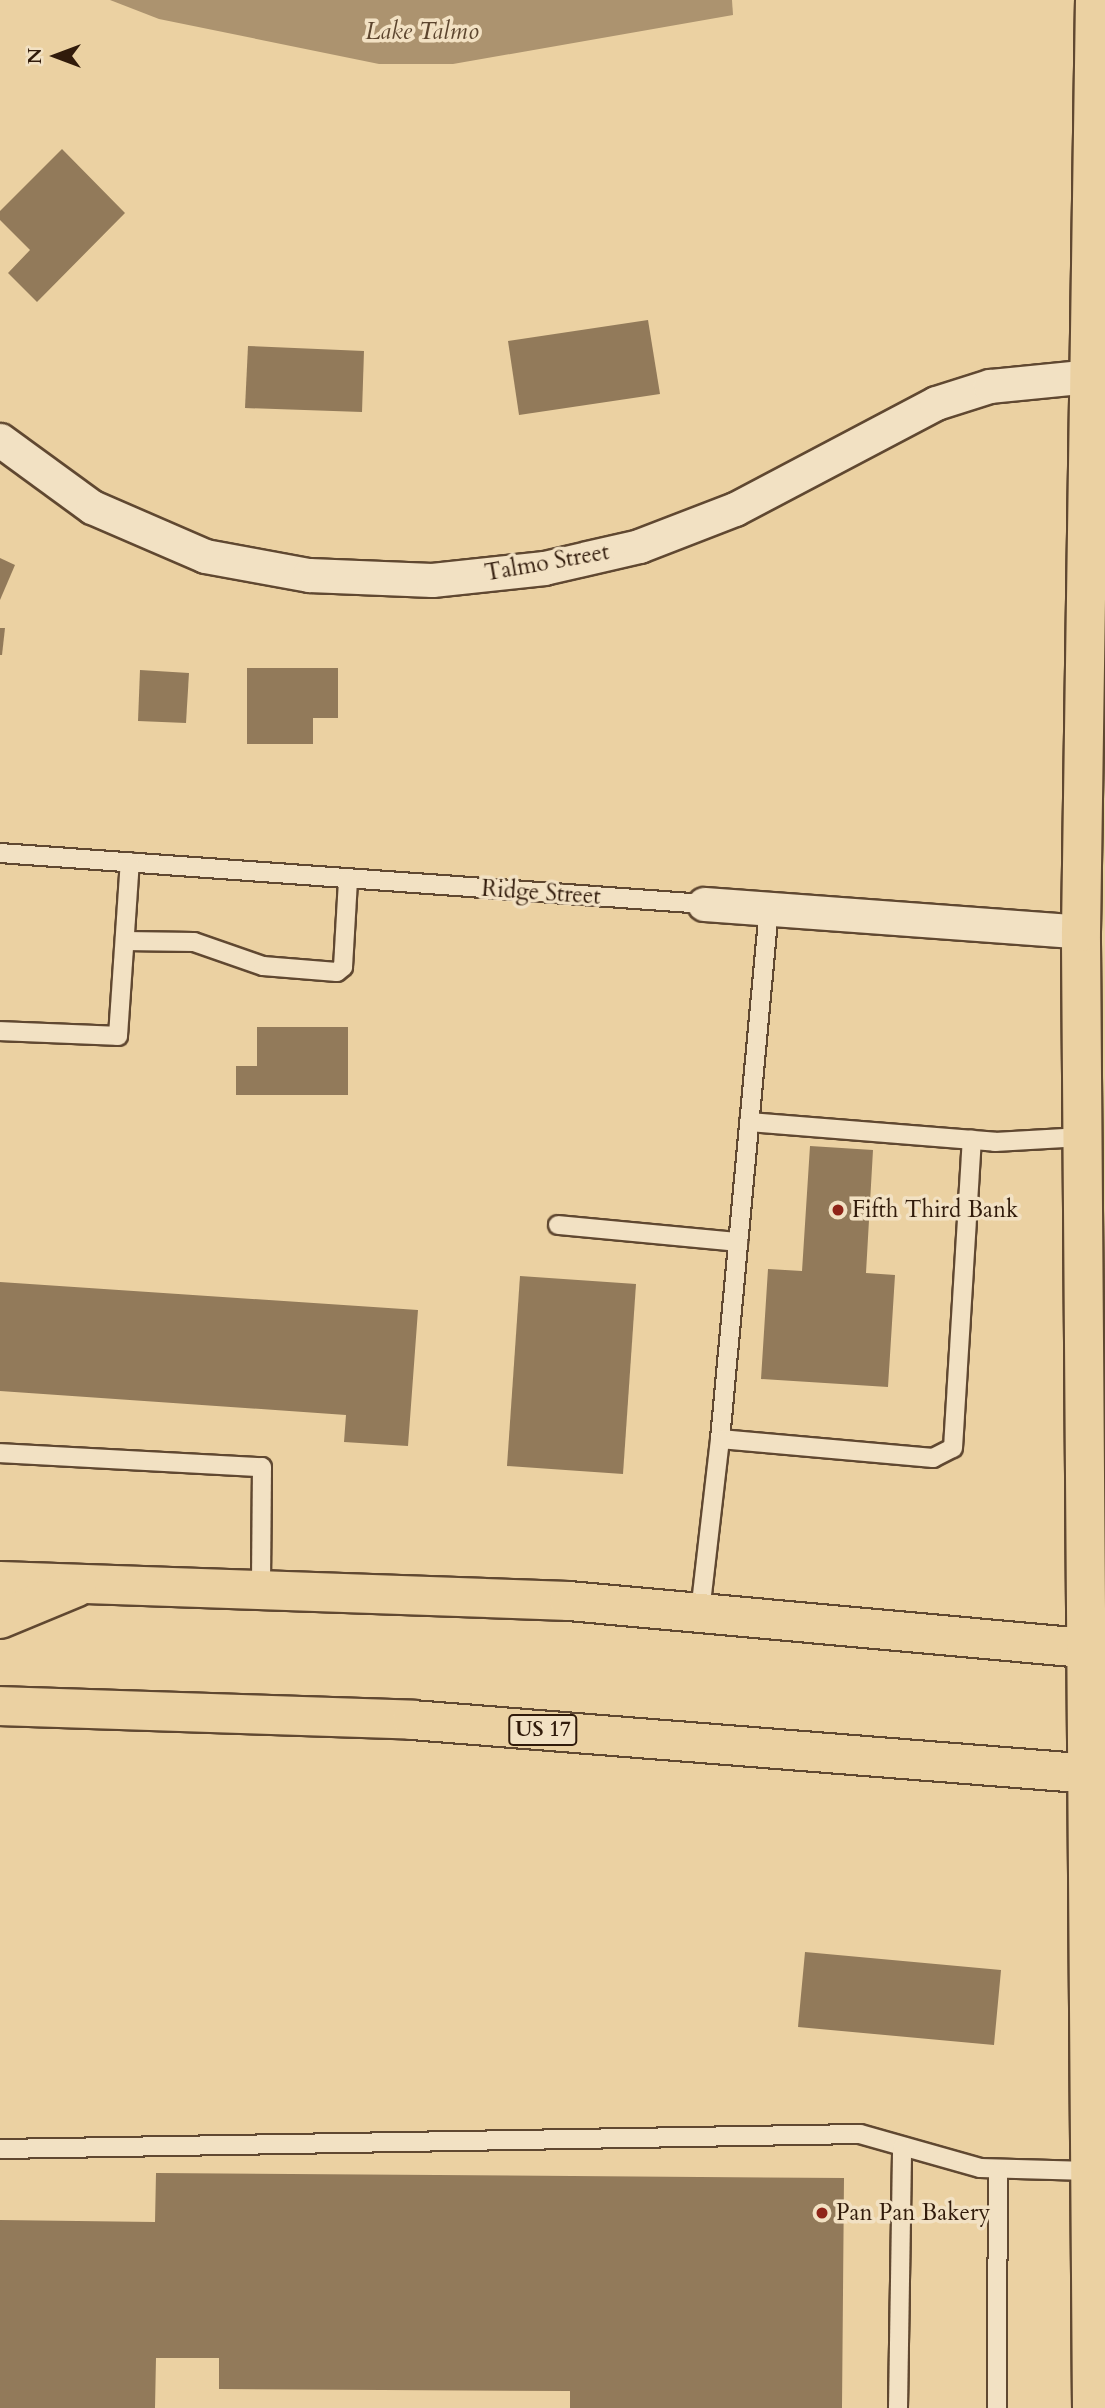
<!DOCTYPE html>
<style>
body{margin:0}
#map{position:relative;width:1105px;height:2408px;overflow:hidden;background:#ebd1a2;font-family:Cardo,serif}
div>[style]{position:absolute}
.water>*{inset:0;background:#ac936f}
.building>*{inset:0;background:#927a5a}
.roads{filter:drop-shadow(2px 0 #604831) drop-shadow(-2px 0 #604831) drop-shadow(0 2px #604831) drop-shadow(0 -2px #604831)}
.service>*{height:18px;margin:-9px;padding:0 9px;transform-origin:9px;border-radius:9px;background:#f2e1c3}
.minor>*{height:33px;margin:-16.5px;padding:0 16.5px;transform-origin:16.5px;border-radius:16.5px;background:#f2e1c3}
.primary>*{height:38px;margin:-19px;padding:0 19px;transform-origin:19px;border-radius:19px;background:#ebd1a2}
.dots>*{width:19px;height:19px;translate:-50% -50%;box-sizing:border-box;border:4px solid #f2e1c3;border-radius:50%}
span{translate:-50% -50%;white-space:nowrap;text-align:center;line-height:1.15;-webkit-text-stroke:7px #f2e1c3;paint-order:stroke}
.shield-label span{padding:2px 5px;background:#f2e1c3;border:2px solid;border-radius:5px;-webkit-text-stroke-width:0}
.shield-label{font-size:21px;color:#311b0b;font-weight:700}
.street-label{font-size:23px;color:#311b0b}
.poi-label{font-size:23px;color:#311b0b}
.left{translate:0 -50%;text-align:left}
.water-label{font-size:24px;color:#5c452e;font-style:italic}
.north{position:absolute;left:21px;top:21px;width:70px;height:70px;-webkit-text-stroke:5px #f2e1c3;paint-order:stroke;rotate:270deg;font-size:19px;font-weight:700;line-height:28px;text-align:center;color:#311b0b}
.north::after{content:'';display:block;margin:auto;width:24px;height:32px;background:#311b0b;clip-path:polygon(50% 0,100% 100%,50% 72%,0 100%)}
</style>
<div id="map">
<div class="water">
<div style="clip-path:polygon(110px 0,732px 0,733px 15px,453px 64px,379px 64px,159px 19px)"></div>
</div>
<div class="building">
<div style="clip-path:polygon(62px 149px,125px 213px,37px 302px,8px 273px,30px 250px,0 220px,0 211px)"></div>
<div style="clip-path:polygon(648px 320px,660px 394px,519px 415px,508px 341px)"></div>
<div style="clip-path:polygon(248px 346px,364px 351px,362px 412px,245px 408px)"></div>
<div style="clip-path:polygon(0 558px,15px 565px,0 600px)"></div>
<div style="clip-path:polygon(0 628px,5px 628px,2px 655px,0 655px)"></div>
<div style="clip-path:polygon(247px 668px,338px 668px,338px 718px,313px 718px,313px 744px,247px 744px)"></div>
<div style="clip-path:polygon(140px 670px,189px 673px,186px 723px,138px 721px)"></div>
<div style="clip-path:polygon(257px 1027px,348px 1027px,348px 1095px,236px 1095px,236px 1066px,257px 1066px)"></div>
<div style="clip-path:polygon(810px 1146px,873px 1150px,866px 1273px,895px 1275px,888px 1387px,761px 1379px,768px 1269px,802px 1271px)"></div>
<div style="clip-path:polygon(520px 1276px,636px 1284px,623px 1474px,507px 1466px)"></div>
<div style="clip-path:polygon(0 1282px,418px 1310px,408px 1446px,344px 1442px,346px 1415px,0 1391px)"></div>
<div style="clip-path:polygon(805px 1952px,1001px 1970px,994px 2045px,798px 2027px)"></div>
<div style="clip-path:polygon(156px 2173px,844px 2178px,842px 2408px,570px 2408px,570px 2391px,219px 2389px,219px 2358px,156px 2358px,155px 2408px,0 2408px,0 2220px,155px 2222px)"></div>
</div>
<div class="roads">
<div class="service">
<div style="left:0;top:853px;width:706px;rotate:4.14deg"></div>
<div style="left:769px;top:909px;width:532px;rotate:95.28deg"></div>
<div style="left:720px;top:1439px;width:214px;rotate:5.1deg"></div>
<div style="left:933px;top:1458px;width:22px;rotate:-27deg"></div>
<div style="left:953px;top:1448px;width:309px;rotate:-86.5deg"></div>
<div style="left:125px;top:941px;width:69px;rotate:0.8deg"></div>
<div style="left:194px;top:942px;width:73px;rotate:19.2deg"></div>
<div style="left:263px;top:966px;width:74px;rotate:4.6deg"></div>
<div style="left:337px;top:972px;width:8px;rotate:-40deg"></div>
<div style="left:343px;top:967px;width:88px;rotate:-86.7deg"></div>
<div style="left:0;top:1031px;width:118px;rotate:2.4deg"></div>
<div style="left:118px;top:1036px;width:174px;rotate:-86.1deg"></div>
<div style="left:749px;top:1122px;width:247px;rotate:4.6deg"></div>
<div style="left:995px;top:1142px;width:87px;rotate:-3.3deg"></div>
<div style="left:558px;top:1225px;width:181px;rotate:5.4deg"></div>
<div style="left:0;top:1453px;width:262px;rotate:3.1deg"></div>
<div style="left:262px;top:1467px;width:119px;rotate:90.5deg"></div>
<div style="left:700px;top:1612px;width:174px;rotate:-83.4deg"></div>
<div style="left:0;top:2149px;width:860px;rotate:-1deg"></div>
<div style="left:860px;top:2134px;width:125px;rotate:15.8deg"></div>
<div style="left:980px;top:2168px;width:109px;rotate:1.6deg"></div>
<div style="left:898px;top:2408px;width:260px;rotate:-89.1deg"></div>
<div style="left:997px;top:2408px;width:238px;rotate:-89.8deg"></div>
</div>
<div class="minor">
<div style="left:0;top:440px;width:114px;rotate:36.1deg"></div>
<div style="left:92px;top:507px;width:123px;rotate:23.4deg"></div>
<div style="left:205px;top:556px;width:106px;rotate:10.4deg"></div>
<div style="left:309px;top:575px;width:123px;rotate:2.3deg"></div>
<div style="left:432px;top:580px;width:113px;rotate:-6.1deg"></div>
<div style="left:544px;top:568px;width:98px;rotate:-13deg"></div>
<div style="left:639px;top:546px;width:103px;rotate:-21.1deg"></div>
<div style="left:735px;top:509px;width:227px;rotate:-27.8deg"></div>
<div style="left:936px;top:403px;width:57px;rotate:-17.5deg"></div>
<div style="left:990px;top:386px;width:101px;rotate:-5.7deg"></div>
<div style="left:704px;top:904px;width:378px;rotate:4.2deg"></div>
</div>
<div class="primary">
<div style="left:0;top:1581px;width:569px;rotate:2.01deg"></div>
<div style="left:569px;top:1601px;width:538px;rotate:5.22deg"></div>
<div style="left:0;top:1619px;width:83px;rotate:-22.6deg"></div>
<div style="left:0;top:1706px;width:412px;rotate:1.9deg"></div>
<div style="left:412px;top:1720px;width:695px;rotate:4.54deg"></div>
<div style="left:1092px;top:2408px;width:1476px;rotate:-90.43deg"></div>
<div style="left:1081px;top:932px;width:932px;rotate:-89.14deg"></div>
</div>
</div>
<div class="dots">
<div style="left:838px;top:1210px;background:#8f2418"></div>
<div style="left:822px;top:2213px;background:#8f2418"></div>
</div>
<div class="shield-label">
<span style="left:543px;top:1730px">US 17</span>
</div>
<div class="street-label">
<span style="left:547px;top:563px;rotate:-10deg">Talmo Street</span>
<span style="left:541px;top:893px;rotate:4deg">Ridge Street</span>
</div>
<div class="poi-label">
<span class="left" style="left:852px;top:1210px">Fifth Third Bank</span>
<span class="left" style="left:836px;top:2213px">Pan Pan Bakery</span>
</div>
<div class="water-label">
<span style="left:422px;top:32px">Lake Talmo</span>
</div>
<div class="north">N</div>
</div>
